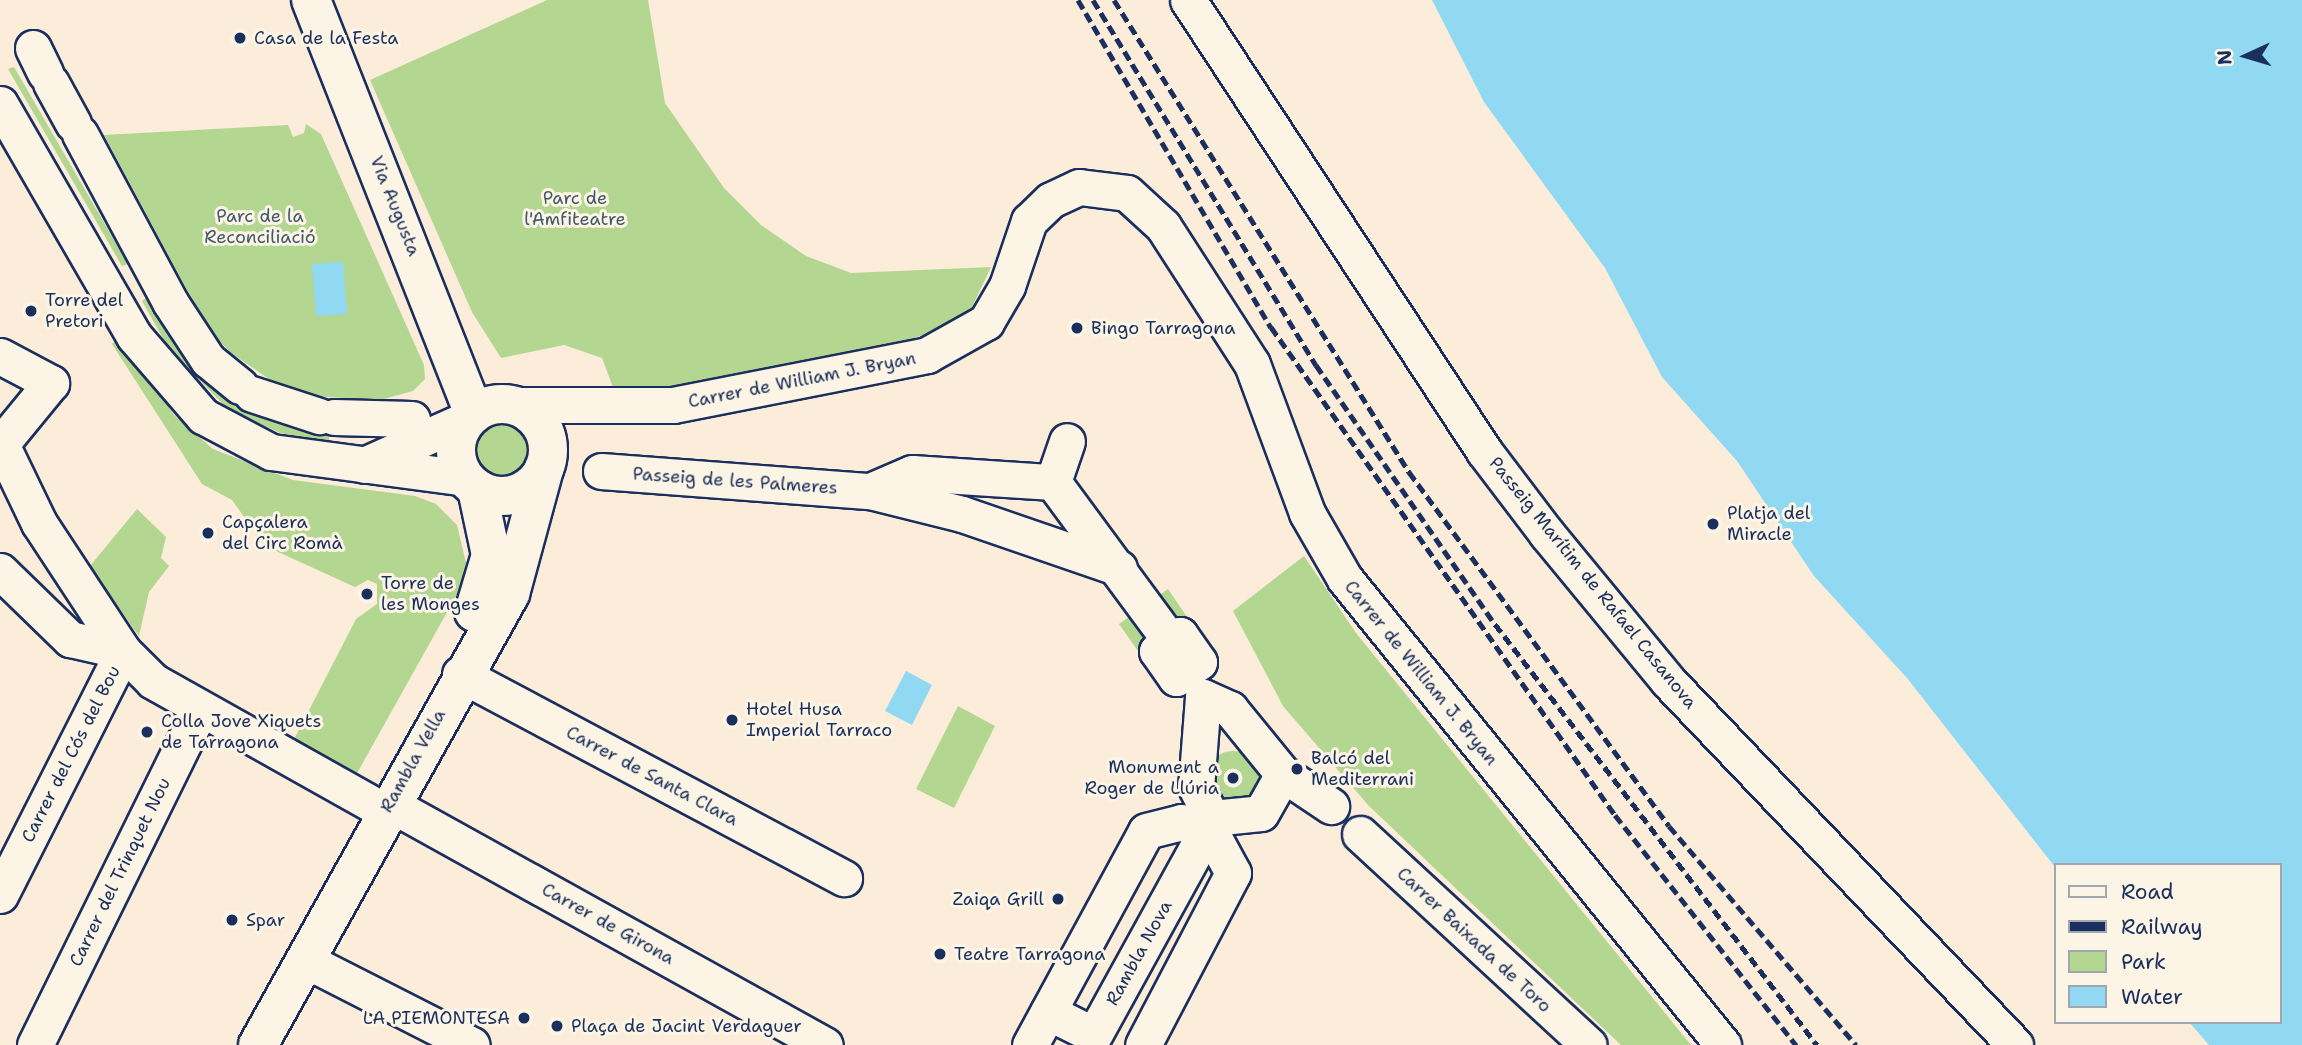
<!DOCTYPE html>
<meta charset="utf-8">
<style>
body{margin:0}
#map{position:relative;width:2302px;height:1045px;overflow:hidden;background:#fcecda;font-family:"Shantell Sans",sans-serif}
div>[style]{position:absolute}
.green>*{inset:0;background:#b3d691}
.round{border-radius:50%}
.water>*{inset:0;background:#91d8f3}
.roads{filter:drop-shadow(2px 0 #1b2f5e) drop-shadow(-2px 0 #1b2f5e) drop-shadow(0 2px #1b2f5e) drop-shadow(0 -2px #1b2f5e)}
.minor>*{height:35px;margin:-17.5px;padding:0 17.5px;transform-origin:17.5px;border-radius:17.5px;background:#fcf5e5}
.major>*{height:38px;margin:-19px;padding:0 19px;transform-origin:19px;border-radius:19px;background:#fcf5e5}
.major>.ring{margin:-19px;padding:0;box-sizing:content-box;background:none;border:38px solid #fcf5e5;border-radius:50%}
.rail>*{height:5px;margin-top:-2.5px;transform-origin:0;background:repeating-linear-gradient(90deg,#1b2f5e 0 10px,transparent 0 15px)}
.dots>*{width:19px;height:19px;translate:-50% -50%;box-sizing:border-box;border:4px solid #fcf5e5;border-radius:50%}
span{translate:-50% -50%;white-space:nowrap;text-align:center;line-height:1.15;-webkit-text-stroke:6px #fcf5e5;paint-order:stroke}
.poi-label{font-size:18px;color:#1b2f5e}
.left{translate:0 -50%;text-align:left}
.right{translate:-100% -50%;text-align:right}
.park-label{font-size:18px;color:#41596b}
.street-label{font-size:18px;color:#1b2f5e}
.legend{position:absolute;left:2054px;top:863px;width:228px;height:161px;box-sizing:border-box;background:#fcf5e5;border:2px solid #a2a6af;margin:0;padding:9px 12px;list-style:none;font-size:21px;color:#1b2f5e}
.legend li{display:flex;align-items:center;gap:14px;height:35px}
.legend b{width:35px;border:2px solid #a2a6af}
.north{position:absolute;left:2211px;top:21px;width:70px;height:70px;-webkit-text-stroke:5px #fcf5e5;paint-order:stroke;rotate:266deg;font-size:19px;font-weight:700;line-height:28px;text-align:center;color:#1b2f5e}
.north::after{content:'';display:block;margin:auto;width:24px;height:32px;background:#1b2f5e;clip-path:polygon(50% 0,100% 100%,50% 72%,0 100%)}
</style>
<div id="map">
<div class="green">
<div style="clip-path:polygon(547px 0,648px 0,665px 103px,724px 188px,761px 225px,806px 256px,851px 273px,991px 267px,972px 307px,953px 324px,884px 349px,687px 387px,614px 390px,602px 358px,564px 345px,501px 358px,472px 312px,370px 80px)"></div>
<div style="clip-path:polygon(14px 67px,128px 264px,122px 266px,8px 69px)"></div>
<div style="clip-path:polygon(306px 124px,321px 134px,424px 365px,425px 379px,413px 391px,380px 400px,310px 396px,278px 385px,231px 353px,208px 329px,104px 135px,288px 125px,293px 137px,304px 133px)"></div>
<div style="clip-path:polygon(148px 297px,206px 380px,260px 417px,329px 435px,329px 442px,280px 433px,226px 407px,169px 349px,142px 301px)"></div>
<div style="clip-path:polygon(120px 335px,174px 415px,213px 449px,293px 480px,415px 496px,436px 504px,457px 525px,467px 567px,460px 589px,351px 784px,288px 751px,356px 619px,377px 604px,377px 584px,368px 580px,355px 587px,265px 546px,232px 500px,202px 484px,112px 344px)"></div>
<div class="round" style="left:472px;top:420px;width:60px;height:60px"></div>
<div style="clip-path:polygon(137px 509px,166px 537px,161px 558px,169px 566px,149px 592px,139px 636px,90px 566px)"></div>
<div style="clip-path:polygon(1304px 556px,1356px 633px,1691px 1045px,1621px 1045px,1368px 805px,1283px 706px,1233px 611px)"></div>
<div style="clip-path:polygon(1168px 589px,1187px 617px,1173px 626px,1154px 599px)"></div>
<div style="clip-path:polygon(1133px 614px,1152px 641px,1138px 651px,1119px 624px)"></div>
<div style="clip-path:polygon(958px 706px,995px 726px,954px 808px,916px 789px)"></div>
<div class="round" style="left:1206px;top:751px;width:54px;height:54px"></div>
</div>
<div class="water">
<div style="clip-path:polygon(1432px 0,2302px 0,2302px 1045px,2209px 1045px,2189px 1022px,2279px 1022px,2279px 865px,2055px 867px,1907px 678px,1814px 576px,1737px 461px,1662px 377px,1605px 268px,1484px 102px)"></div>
<div style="clip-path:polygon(343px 262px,347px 314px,316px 316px,312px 264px)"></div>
<div style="clip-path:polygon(906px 671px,932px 685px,912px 725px,885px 711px)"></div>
</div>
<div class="roads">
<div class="minor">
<div style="left:1188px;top:0;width:539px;rotate:56.72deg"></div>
<div style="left:1484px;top:451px;width:104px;rotate:52.8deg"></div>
<div style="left:1547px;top:534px;width:190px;rotate:50.5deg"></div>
<div style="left:1668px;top:681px;width:503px;rotate:46.37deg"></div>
<div style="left:33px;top:48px;width:28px;rotate:64deg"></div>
<div style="left:51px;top:83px;width:46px;rotate:61.2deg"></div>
<div style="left:0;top:104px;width:268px;rotate:60deg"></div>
<div style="left:134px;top:336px;width:106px;rotate:49.2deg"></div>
<div style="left:203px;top:416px;width:77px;rotate:27.9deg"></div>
<div style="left:271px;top:452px;width:196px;rotate:7.6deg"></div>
<div style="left:80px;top:134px;width:191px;rotate:61.8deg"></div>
<div style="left:170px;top:302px;width:69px;rotate:56.8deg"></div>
<div style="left:208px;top:360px;width:41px;rotate:39.1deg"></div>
<div style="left:0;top:356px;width:58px;rotate:27.9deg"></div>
<div style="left:51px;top:383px;width:80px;rotate:129.4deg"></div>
<div style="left:252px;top:394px;width:71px;rotate:18.2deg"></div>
<div style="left:514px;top:405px;width:159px"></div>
<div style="left:673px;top:405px;width:259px;rotate:-11.1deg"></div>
<div style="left:927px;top:355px;width:68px;rotate:-29.2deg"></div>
<div style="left:986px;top:322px;width:42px;rotate:-59.7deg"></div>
<div style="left:1007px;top:286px;width:69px;rotate:-71.3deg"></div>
<div style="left:1029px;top:221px;width:30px;rotate:-44deg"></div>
<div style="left:1051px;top:200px;width:31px;rotate:-25deg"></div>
<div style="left:1079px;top:187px;width:48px;rotate:7.1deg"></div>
<div style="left:1127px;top:193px;width:49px;rotate:42.5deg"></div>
<div style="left:1163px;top:226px;width:164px;rotate:57.2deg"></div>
<div style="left:1252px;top:364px;width:159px;rotate:69.7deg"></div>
<div style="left:1307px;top:513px;width:76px;rotate:60.1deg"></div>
<div style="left:1345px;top:579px;width:600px;rotate:50.95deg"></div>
<div style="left:334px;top:417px;width:78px;rotate:1.5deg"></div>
<div style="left:1px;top:444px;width:88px;rotate:64.3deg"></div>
<div style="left:39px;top:523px;width:153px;rotate:56.7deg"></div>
<div style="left:123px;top:651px;width:42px;rotate:45deg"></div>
<div style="left:153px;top:681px;width:249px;rotate:29.3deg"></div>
<div style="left:364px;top:465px;width:113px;rotate:-24.1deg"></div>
<div style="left:601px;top:471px;width:270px;rotate:4.3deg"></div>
<div style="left:870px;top:491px;width:46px;rotate:-23.2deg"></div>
<div style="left:912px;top:473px;width:141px;rotate:3.7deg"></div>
<div style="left:1053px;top:482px;width:199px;rotate:53.6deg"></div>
<div style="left:1053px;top:482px;width:43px;rotate:-71.1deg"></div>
<div style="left:870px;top:491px;width:95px;rotate:14deg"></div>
<div style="left:962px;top:514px;width:166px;rotate:19deg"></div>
<div style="left:0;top:571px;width:98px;rotate:44.2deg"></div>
<div style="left:70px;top:639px;width:54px;rotate:12.8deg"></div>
<div style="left:1180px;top:635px;width:33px;rotate:55deg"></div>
<div style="left:1199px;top:662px;width:28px;rotate:145deg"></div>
<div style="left:1176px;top:678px;width:33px;rotate:-125deg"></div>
<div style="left:1157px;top:651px;width:28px;rotate:-35deg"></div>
<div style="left:460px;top:674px;width:435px;rotate:28deg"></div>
<div style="left:1203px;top:697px;width:90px;rotate:94.4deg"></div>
<div style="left:1196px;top:787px;width:35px;rotate:63deg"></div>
<div style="left:1212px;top:818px;width:49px;rotate:-5.8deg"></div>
<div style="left:1261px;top:813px;width:45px;rotate:-60.6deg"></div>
<div style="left:1203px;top:697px;width:30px;rotate:24deg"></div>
<div style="left:1230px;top:709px;width:84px;rotate:50.8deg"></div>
<div style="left:1283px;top:774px;width:58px;rotate:33.7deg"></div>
<div style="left:390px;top:804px;width:497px;rotate:29deg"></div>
<div style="left:1360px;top:834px;width:311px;rotate:42.7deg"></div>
<div style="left:0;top:895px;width:273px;rotate:-63.2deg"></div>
<div style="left:305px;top:960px;width:187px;rotate:27deg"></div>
<div style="left:1048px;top:1012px;width:51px;rotate:26.6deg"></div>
<div style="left:1094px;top:1035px;width:233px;rotate:-61.2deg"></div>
<div style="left:35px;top:1045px;width:371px;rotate:-63.8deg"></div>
<div style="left:1030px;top:1045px;width:243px;rotate:-61.5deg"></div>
<div style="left:1146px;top:831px;width:36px;rotate:-14deg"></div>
<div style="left:1181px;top:822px;width:35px;rotate:24deg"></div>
<div style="left:1213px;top:836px;width:42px;rotate:61.6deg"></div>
<div style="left:1233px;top:873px;width:194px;rotate:117.6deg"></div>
</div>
<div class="major">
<div style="left:311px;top:0;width:444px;rotate:68.5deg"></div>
<div class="ring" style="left:456px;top:404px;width:54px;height:54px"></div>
<div style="left:474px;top:612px;width:59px;rotate:-73.4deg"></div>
<div style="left:491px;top:555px;width:67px;rotate:-102deg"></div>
<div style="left:258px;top:1045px;width:517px;rotate:-60.81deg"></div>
<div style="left:510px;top:594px;width:130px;rotate:-74.8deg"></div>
</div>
</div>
<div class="rail">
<div style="left:1078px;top:0;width:380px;rotate:59.5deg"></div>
<div style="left:1271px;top:327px;width:597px;rotate:54.82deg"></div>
<div style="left:1615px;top:815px;width:293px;rotate:51.8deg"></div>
<div style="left:1093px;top:0;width:428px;rotate:58.6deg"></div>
<div style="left:1316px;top:365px;width:315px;rotate:55.4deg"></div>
<div style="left:1495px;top:624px;width:530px;rotate:52.59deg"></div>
<div style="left:1114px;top:0;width:557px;rotate:57.99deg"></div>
<div style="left:1409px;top:472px;width:439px;rotate:53.7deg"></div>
<div style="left:1669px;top:826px;width:288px;rotate:49.5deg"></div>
</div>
<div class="dots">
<div style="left:240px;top:38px;background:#1b2f5e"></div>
<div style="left:31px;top:311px;background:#1b2f5e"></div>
<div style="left:1077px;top:328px;background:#1b2f5e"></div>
<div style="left:1713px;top:524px;background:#1b2f5e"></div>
<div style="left:208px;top:533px;background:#1b2f5e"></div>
<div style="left:367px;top:594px;background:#1b2f5e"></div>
<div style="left:732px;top:720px;background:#1b2f5e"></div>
<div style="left:147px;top:732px;background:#1b2f5e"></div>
<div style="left:1297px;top:769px;background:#1b2f5e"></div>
<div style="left:1233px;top:778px;background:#1b2f5e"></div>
<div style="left:1058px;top:899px;background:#1b2f5e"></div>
<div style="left:232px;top:920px;background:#1b2f5e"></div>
<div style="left:940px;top:954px;background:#1b2f5e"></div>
<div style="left:524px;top:1018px;background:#1b2f5e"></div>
<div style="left:557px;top:1026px;background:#1b2f5e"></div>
</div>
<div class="poi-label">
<span class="left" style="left:254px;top:38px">Casa de la Festa</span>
<span class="left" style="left:45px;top:311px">Torre del<br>Pretori</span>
<span class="left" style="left:1091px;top:328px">Bingo Tarragona</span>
<span class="left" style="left:1727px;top:524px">Platja del<br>Miracle</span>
<span class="left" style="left:222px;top:533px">Capçalera<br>del Circ Romà</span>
<span class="left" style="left:381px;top:594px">Torre de<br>les Monges</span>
<span class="left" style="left:746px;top:720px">Hotel Husa<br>Imperial Tarraco</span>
<span class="left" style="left:161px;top:732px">Colla Jove Xiquets<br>de Tarragona</span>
<span class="left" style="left:1311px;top:769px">Balcó del<br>Mediterrani</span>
<span class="right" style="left:1219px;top:778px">Monument a<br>Roger de Llúria</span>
<span class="right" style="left:1044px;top:899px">Zaiqa Grill</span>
<span class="left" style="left:246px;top:920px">Spar</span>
<span class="left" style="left:954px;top:954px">Teatre Tarragona</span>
<span class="right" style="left:510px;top:1018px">LA PIEMONTESA</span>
<span class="left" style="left:571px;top:1026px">Plaça de Jacint Verdaguer</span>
</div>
<div class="park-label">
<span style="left:575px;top:209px">Parc de<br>l'Amfiteatre</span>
<span style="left:260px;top:227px">Parc de la<br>Reconciliació</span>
</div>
<div class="street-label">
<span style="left:395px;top:206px;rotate:68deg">Via Augusta</span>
<span style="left:802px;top:380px;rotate:-11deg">Carrer de William J. Bryan</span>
<span style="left:735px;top:481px;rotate:4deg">Passeig de les Palmeres</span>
<span style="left:1593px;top:583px;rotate:51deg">Passeig Marítim de Rafael Casanova</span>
<span style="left:1421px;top:673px;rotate:51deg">Carrer de William J. Bryan</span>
<span style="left:71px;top:754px;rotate:-63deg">Carrer del Cós del Bou</span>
<span style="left:413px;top:761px;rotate:-61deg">Rambla Vella</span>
<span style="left:652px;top:776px;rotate:28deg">Carrer de Santa Clara</span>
<span style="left:120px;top:872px;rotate:-64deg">Carrer del Trinquet Nou</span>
<span style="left:608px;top:924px;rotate:29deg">Carrer de Girona</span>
<span style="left:1474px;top:940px;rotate:43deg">Carrer Baixada de Toro</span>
<span style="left:1139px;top:953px;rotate:-61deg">Rambla Nova</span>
</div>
<ul class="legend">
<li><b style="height:9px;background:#fcf5e5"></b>Road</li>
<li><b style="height:9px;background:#1b2f5e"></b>Railway</li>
<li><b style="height:19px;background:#b3d691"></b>Park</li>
<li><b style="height:19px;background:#91d8f3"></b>Water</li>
</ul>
<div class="north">N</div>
</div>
